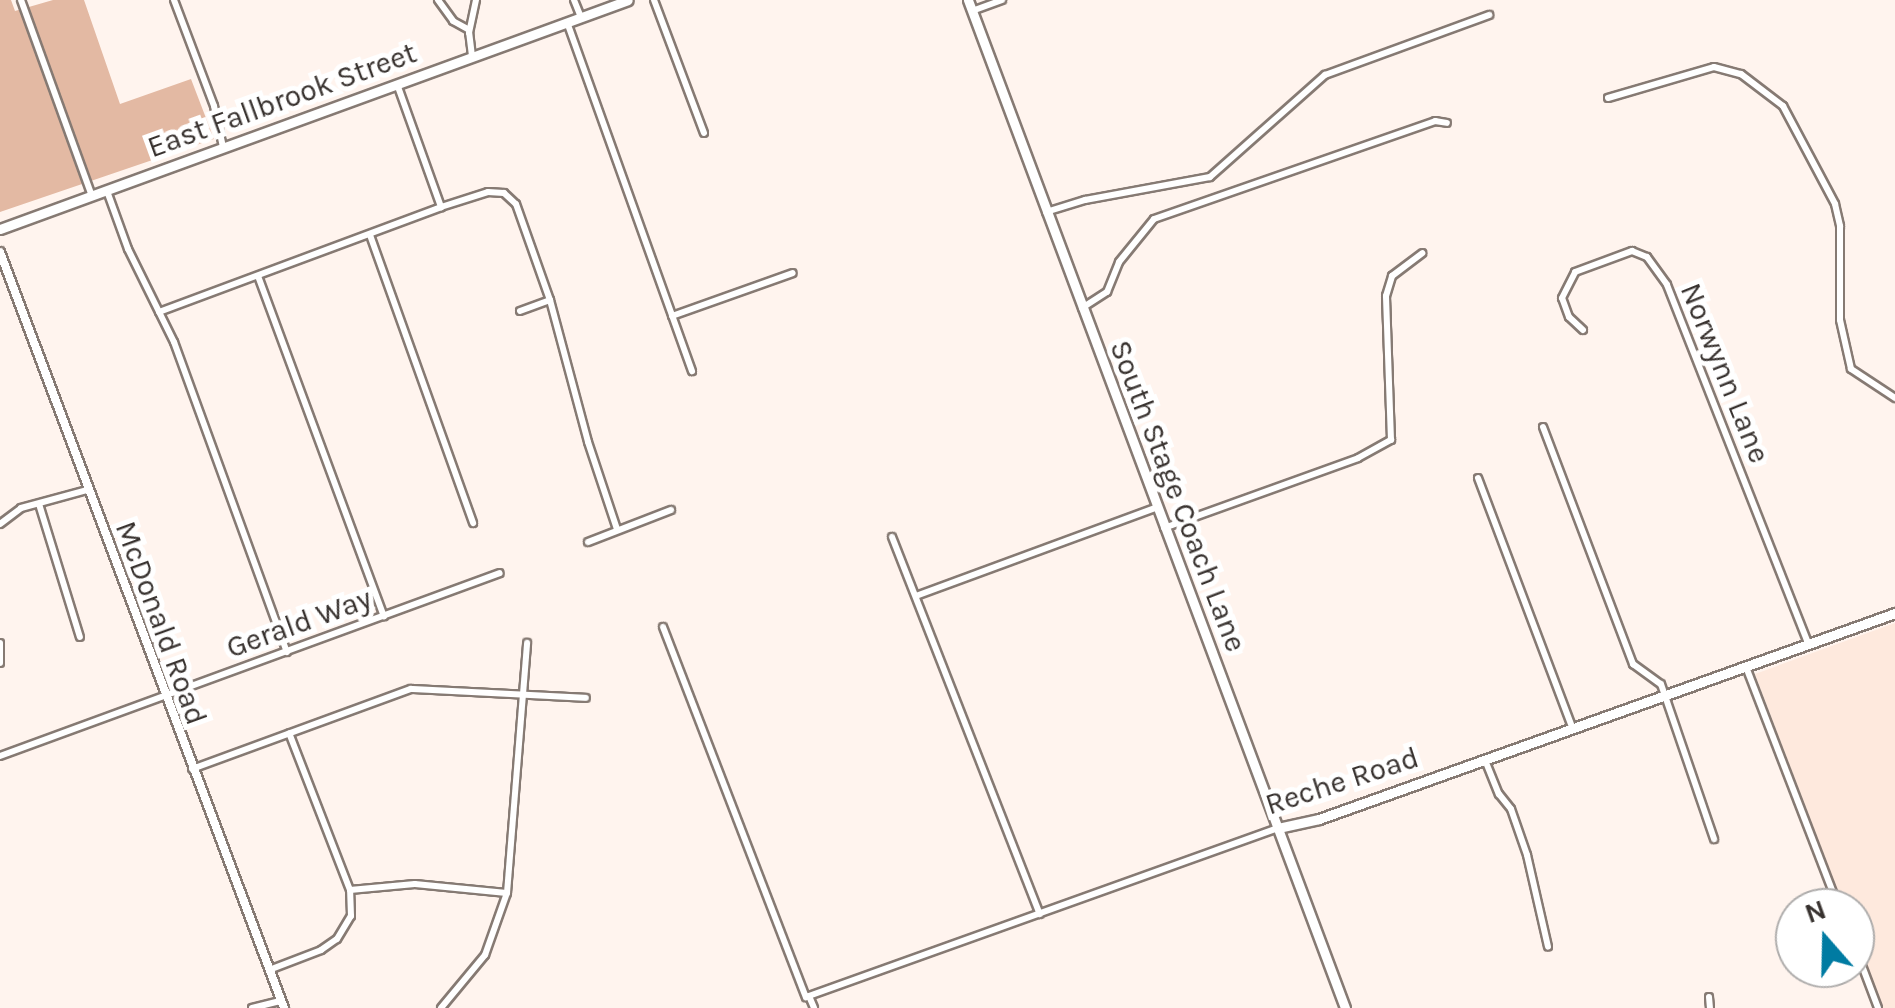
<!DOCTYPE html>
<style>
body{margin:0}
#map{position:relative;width:1895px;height:1008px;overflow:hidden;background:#fff4ee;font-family:Karla,sans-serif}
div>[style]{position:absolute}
.built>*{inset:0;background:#fee9dd}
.green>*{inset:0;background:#e3b9a3}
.roads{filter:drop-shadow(2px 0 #867a73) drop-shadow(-2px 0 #867a73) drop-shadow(0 2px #867a73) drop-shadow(0 -2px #867a73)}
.minor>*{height:6px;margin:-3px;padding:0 3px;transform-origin:3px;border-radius:3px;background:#fff}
.tertiary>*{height:8px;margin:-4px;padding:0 4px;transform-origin:4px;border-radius:4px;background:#fff}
.secondary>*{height:9px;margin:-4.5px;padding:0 4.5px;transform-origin:4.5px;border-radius:4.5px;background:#fff}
span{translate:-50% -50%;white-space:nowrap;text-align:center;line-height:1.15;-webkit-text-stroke:10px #fff;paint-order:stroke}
.street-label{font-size:30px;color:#38322f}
.north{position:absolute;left:1775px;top:888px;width:100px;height:100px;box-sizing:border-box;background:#fff;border:2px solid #afadac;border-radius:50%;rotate:340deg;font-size:28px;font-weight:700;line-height:40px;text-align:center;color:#38322f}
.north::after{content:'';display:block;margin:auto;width:35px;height:45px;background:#007ba2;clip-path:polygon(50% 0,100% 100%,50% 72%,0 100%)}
</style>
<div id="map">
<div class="built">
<div style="clip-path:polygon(1895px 623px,1895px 1008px,1883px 1008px,1855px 936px,1855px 908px,1844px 908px,1755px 674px)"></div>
</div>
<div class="green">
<div style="clip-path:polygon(0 0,11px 0,15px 11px,53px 0,84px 0,120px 104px,191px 79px,214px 139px,0 212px)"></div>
</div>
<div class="roads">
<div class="minor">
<div style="left:21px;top:0;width:208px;rotate:70.1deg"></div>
<div style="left:174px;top:0;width:113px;rotate:69.3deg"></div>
<div style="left:214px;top:106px;width:42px;rotate:77.6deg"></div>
<div style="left:438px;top:0;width:26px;rotate:54deg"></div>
<div style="left:453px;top:21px;width:18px;rotate:29deg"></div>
<div style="left:574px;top:0;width:18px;rotate:68deg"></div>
<div style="left:654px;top:0;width:142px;rotate:69.4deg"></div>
<div style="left:972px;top:11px;width:32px;rotate:-20deg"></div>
<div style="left:567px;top:22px;width:371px;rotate:70.3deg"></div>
<div style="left:472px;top:56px;width:23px;rotate:-97deg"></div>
<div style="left:469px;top:33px;width:34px;rotate:-78deg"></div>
<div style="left:397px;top:84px;width:131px;rotate:70.3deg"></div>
<div style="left:1608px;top:98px;width:110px;rotate:-16.3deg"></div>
<div style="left:1714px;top:67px;width:28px;rotate:15deg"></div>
<div style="left:1741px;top:74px;width:53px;rotate:37.3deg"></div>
<div style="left:1783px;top:106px;width:111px;rotate:62deg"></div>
<div style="left:1835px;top:204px;width:23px;rotate:77deg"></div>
<div style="left:1840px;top:226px;width:94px;rotate:90deg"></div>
<div style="left:1840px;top:320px;width:50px;rotate:77.3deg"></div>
<div style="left:1851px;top:369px;width:53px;rotate:33.4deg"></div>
<div style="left:107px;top:191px;width:62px;rotate:70.1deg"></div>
<div style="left:128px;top:249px;width:104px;rotate:63.7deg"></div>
<div style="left:174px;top:342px;width:330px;rotate:70deg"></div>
<div style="left:1046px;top:212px;width:41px;rotate:-17.1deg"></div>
<div style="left:1085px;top:200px;width:127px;rotate:-10.4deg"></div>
<div style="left:1210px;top:177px;width:154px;rotate:-41.6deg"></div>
<div style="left:1325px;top:75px;width:175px;rotate:-20.1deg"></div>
<div style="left:370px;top:235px;width:306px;rotate:70.3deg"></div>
<div style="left:258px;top:276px;width:363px;rotate:69.7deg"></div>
<div style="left:1082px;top:308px;width:30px;rotate:-33deg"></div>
<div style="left:1107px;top:292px;width:32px;rotate:-68deg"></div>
<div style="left:1119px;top:262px;width:55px;rotate:-50.9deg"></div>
<div style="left:1154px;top:219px;width:298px;rotate:-19.2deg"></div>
<div style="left:1435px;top:121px;width:12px;rotate:9deg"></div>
<div style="left:520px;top:311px;width:32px;rotate:-20deg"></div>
<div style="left:159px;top:312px;width:301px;rotate:-20.4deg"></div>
<div style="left:441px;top:207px;width:49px;rotate:-17.7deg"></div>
<div style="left:488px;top:192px;width:16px;rotate:4deg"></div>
<div style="left:504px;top:193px;width:16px;rotate:43deg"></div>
<div style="left:516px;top:204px;width:102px;rotate:70.5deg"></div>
<div style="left:550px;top:300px;width:147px;rotate:75deg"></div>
<div style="left:588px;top:442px;width:92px;rotate:71.6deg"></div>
<div style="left:672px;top:316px;width:128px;rotate:-19.6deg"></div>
<div style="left:1583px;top:330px;width:19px;rotate:-137deg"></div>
<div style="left:1569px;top:317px;width:20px;rotate:-110deg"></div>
<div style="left:1562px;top:298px;width:29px;rotate:-63deg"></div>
<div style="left:1575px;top:272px;width:61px;rotate:-20.2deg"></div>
<div style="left:1632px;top:251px;width:16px;rotate:22deg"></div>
<div style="left:1647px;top:257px;width:34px;rotate:54deg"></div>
<div style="left:1667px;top:285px;width:387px;rotate:68.5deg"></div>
<div style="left:1543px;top:427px;width:254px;rotate:69.2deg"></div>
<div style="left:1633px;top:664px;width:34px;rotate:36deg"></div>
<div style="left:1661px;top:684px;width:164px;rotate:71.1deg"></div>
<div style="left:1478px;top:478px;width:266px;rotate:69.3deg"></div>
<div style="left:39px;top:504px;width:139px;rotate:72.9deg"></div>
<div style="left:0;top:524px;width:26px;rotate:-37deg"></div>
<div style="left:21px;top:508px;width:68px;rotate:-15.3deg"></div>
<div style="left:1164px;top:528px;width:206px;rotate:-19.8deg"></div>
<div style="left:1358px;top:458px;width:38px;rotate:-29deg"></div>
<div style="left:1391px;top:440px;width:144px;rotate:-92deg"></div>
<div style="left:1386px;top:296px;width:21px;rotate:-73deg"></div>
<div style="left:1392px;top:276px;width:38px;rotate:-37deg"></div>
<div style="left:892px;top:537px;width:405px;rotate:68.6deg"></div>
<div style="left:588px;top:542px;width:89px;rotate:-21.1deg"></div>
<div style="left:916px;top:596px;width:255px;rotate:-20.2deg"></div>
<div style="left:663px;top:627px;width:397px;rotate:68.9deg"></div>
<div style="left:806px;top:997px;width:501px;rotate:-19.7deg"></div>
<div style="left:0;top:643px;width:20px;rotate:90deg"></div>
<div style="left:1746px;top:667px;width:258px;rotate:68.9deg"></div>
<div style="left:0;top:756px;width:532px;rotate:-20.1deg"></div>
<div style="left:1485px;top:760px;width:37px;rotate:68deg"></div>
<div style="left:1499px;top:794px;width:19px;rotate:51deg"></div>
<div style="left:1511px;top:809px;width:49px;rotate:70.8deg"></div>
<div style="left:1527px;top:855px;width:94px;rotate:77.1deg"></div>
<div style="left:192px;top:769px;width:233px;rotate:-20.1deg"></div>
<div style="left:411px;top:689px;width:175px;rotate:2.9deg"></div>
<div style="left:350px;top:890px;width:65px;rotate:-5.3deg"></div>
<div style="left:415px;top:884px;width:92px;rotate:5.6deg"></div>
<div style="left:1855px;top:947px;width:65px;rotate:69.3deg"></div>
<div style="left:269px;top:970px;width:56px;rotate:-21deg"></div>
<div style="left:321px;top:950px;width:19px;rotate:-35deg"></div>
<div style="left:337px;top:939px;width:27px;rotate:-59deg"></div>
<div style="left:351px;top:916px;width:26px;rotate:-92deg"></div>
<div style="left:350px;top:890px;width:168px;rotate:-111.2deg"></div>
<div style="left:809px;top:996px;width:13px;rotate:67deg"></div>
<div style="left:1709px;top:997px;width:11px;rotate:85deg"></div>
<div style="left:252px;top:1008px;width:30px;rotate:-14deg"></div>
<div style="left:441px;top:1008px;width:69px;rotate:-50.3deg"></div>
<div style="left:485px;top:955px;width:66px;rotate:-70.5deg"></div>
<div style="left:507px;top:893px;width:251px;rotate:-85.4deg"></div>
</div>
<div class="tertiary">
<div style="left:0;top:252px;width:808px;rotate:69.41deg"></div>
</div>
<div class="secondary">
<div style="left:968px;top:0;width:1076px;rotate:69.49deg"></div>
<div style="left:0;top:229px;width:668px;rotate:-20.03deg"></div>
<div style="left:1278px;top:828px;width:42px;rotate:-12.4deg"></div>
<div style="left:1319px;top:819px;width:612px;rotate:-19.68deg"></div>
</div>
</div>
<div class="street-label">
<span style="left:282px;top:100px;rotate:-20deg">East Fallbrook Street</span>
<span style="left:1725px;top:373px;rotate:68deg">Norwynn Lane</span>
<span style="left:1178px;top:496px;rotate:69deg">South Stage Coach Lane</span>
<span style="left:161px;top:623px;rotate:70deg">McDonald Road</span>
<span style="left:299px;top:623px;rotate:-20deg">Gerald Way</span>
<span style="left:1342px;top:781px;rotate:-18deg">Reche Road</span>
</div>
<div class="north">N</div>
</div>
